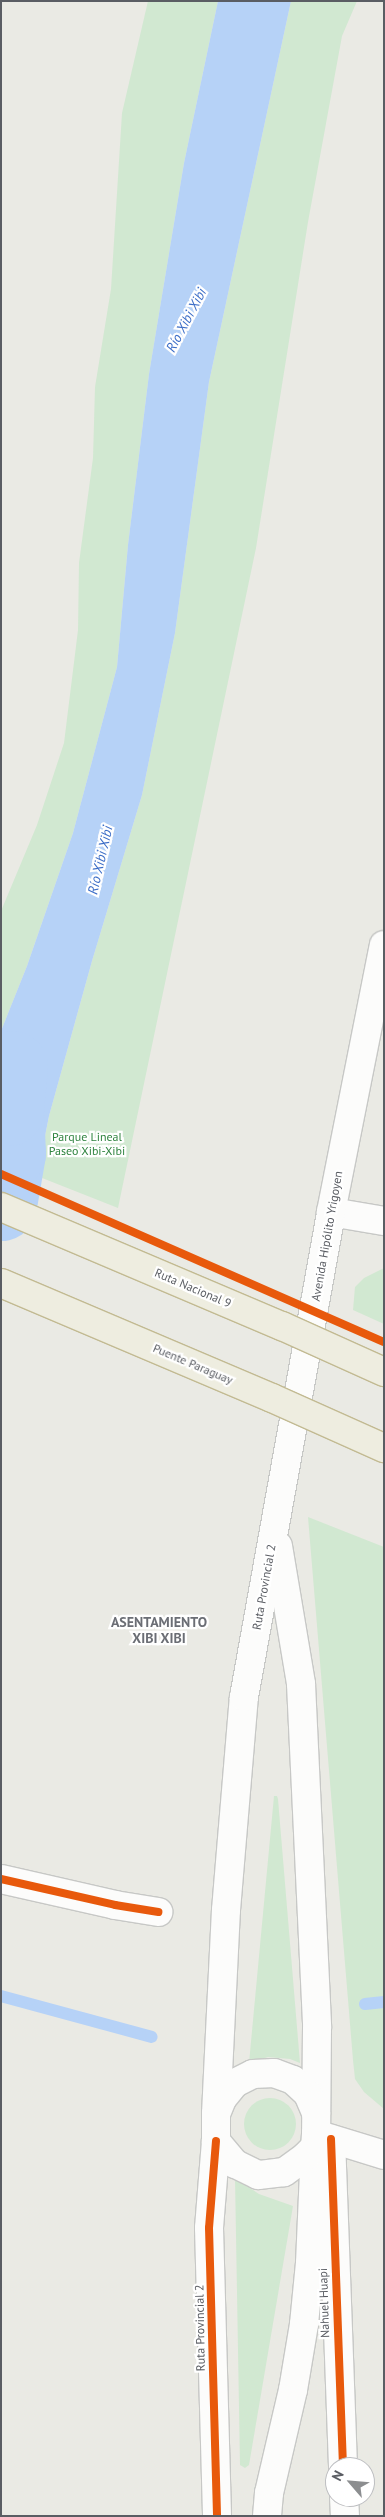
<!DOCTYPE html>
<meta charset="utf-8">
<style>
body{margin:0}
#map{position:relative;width:385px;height:2517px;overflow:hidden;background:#eaeae4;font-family:"PT Sans",sans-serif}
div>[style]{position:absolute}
.green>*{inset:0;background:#d1e8d1}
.round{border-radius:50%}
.water>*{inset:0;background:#b6d2f7}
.stream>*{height:12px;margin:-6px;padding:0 6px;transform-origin:6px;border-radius:6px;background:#b6d2f7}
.river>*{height:71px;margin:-35.5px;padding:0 35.5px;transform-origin:35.5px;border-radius:35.5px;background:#b6d2f7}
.roads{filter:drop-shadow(1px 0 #c7c8c6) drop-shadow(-1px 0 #c7c8c6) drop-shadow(0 1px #c7c8c6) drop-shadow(0 -1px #c7c8c6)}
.minor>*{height:28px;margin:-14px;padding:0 14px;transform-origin:14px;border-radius:14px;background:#fcfcfb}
.tertiary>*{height:28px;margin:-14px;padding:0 14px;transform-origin:14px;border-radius:14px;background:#fcfcfb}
.secondary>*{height:28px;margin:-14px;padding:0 14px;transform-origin:14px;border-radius:14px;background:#fcfcfb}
.bridges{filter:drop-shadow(1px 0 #c2ba92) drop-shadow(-1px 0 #c2ba92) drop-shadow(0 1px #c2ba92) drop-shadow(0 -1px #c2ba92)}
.motorway-bridge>*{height:28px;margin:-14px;padding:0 14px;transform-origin:14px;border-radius:14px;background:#eeede0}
.cycleway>*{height:8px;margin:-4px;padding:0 4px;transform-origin:4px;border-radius:4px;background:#e8590c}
span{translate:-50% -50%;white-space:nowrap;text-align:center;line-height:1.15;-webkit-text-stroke:4.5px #fff;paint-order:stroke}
.park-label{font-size:12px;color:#308440}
.street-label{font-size:12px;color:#5a5d63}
.water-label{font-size:14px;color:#3d6ec7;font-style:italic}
.neighbourhood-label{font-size:14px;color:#6b6e75;font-weight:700}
.frame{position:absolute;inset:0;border:2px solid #5a5d63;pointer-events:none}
.north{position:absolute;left:325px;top:2457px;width:50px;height:50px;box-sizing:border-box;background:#fff;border:1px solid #bdbec1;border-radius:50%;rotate:297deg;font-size:14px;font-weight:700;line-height:20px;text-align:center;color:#5a5d63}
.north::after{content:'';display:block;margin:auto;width:18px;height:22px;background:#8c8e90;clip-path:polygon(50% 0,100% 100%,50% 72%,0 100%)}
</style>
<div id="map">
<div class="green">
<div style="clip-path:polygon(148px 1px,218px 1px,184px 163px,149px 374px,128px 545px,117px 667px,73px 833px,27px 966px,1px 1031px,1px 911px,37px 825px,64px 743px,78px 630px,79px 563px,93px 458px,95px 387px,111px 289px,122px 113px)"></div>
<div style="clip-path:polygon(291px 1px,357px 1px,342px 36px,308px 222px,256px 548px,118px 1208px,37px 1176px,49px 1116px,92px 961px,142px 795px,175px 633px,209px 382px)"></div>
<div style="clip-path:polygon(384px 1268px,384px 1324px,353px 1310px,355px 1287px,364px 1278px)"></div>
<div style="clip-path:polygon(308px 1517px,384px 1547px,384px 2109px,364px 2092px,355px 2079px,353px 2060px)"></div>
<div style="clip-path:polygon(274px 1796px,277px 1796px,278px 1799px,300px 2063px,290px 2059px,268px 2057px,249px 2063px)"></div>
<div class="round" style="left:244px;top:2098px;width:52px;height:52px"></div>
<div style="clip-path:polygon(235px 2178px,259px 2194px,293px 2206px,249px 2465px,245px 2468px,240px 2465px)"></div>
</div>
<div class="water">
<div style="clip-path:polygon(218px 1px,291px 1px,209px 382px,175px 633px,142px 795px,92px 961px,49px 1116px,37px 1176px,1px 1161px,1px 1031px,27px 966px,73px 833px,117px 667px,128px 545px,149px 374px,184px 163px)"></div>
</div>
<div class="stream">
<div style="left:1px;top:1996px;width:156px;rotate:15.2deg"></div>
<div style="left:365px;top:2004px;width:19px;rotate:-6deg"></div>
</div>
<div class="river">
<div style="left:1px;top:1205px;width:53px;rotate:-80.2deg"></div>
<div style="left:10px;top:1153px;width:43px;rotate:-92.7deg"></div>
<div style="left:8px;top:1110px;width:44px;rotate:-84.8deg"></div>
</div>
<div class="roads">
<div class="minor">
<div style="left:1px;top:1879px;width:117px;rotate:12.8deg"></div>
<div style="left:115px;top:1905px;width:44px;rotate:9.2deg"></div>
<div style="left:331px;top:2139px;width:328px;rotate:87.9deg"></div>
<div style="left:344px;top:2497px;width:19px;rotate:87deg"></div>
</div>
<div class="tertiary">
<div style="left:216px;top:2141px;width:87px;rotate:94.6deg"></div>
<div style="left:209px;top:2228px;width:288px;rotate:88.4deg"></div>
<div style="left:267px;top:2516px;width:23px;rotate:-85deg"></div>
<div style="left:269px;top:2493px;width:106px;rotate:-76.9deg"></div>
<div style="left:293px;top:2390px;width:67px;rotate:-80.5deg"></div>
<div style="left:304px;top:2324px;width:61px;rotate:-84.4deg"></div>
<div style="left:310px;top:2263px;width:116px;rotate:-87.5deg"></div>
</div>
<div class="secondary">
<div style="left:331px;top:1212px;width:54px;rotate:9.6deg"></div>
<div style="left:278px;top:1546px;width:140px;rotate:80.5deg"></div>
<div style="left:301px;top:1684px;width:344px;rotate:87.3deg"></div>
<div style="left:317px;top:2028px;width:106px;rotate:90.5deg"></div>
<div style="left:316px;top:2134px;width:13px;rotate:94deg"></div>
<div style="left:315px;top:2147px;width:14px;rotate:135deg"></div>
<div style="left:305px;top:2157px;width:26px;rotate:144deg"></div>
<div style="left:284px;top:2172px;width:26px;rotate:173deg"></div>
<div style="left:258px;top:2175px;width:25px;rotate:-154deg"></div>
<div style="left:235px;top:2164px;width:30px;rotate:-130deg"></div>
<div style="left:216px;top:2141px;width:27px;rotate:-90deg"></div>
<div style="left:216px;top:2114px;width:16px;rotate:-68deg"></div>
<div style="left:222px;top:2099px;width:21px;rotate:-51deg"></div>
<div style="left:235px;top:2083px;width:20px;rotate:-27deg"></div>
<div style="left:253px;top:2074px;width:21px;rotate:-3deg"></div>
<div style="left:274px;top:2073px;width:20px;rotate:20deg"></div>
<div style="left:293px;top:2080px;width:21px;rotate:43deg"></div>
<div style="left:308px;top:2094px;width:21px;rotate:67deg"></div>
<div style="left:216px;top:2114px;width:204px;rotate:-87.2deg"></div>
<div style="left:226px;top:1910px;width:214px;rotate:-85.2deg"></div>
<div style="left:244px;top:1697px;width:493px;rotate:-79.8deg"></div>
<div style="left:331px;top:1212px;width:272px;rotate:-78.8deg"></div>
<div style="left:316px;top:2134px;width:71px;rotate:17.2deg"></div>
</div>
</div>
<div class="bridges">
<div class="motorway-bridge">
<div style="left:1px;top:1207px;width:305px;rotate:23deg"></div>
<div style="left:282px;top:1326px;width:112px;rotate:24.3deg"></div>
<div style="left:1px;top:1283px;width:294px;rotate:23deg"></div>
<div style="left:272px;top:1398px;width:123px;rotate:24.1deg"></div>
</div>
</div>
<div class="cycleway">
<div style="left:1px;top:1174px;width:418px;rotate:23.7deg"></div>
<div style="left:1px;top:1879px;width:117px;rotate:12.8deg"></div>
<div style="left:115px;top:1905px;width:44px;rotate:9.2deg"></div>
<div style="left:331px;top:2139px;width:328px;rotate:87.9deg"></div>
<div style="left:216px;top:2141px;width:87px;rotate:94.6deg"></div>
<div style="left:209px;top:2228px;width:288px;rotate:88.4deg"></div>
</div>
<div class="park-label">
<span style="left:87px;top:1144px">Parque Lineal<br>Paseo Xibi-Xibi</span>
</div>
<div class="street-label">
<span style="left:327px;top:1236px;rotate:-80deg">Avenida Hipólito Yrigoyen</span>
<span style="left:193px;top:1288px;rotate:23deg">Ruta Nacional 9</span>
<span style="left:193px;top:1364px;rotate:23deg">Puente Paraguay</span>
<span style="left:264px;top:1587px;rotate:-80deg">Ruta Provincial 2</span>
<span style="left:324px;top:2303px;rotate:-92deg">Nahuel Huapi</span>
<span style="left:200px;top:2328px;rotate:-91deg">Ruta Provincial 2</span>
</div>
<div class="water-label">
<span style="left:186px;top:320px;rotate:-62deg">Río Xibi Xibi</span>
<span style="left:100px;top:860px;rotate:-77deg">Río Xibi Xibi</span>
</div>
<div class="neighbourhood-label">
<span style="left:159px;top:1630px">ASENTAMIENTO<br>XIBI XIBI</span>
</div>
<div class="frame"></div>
<div class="north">N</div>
</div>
